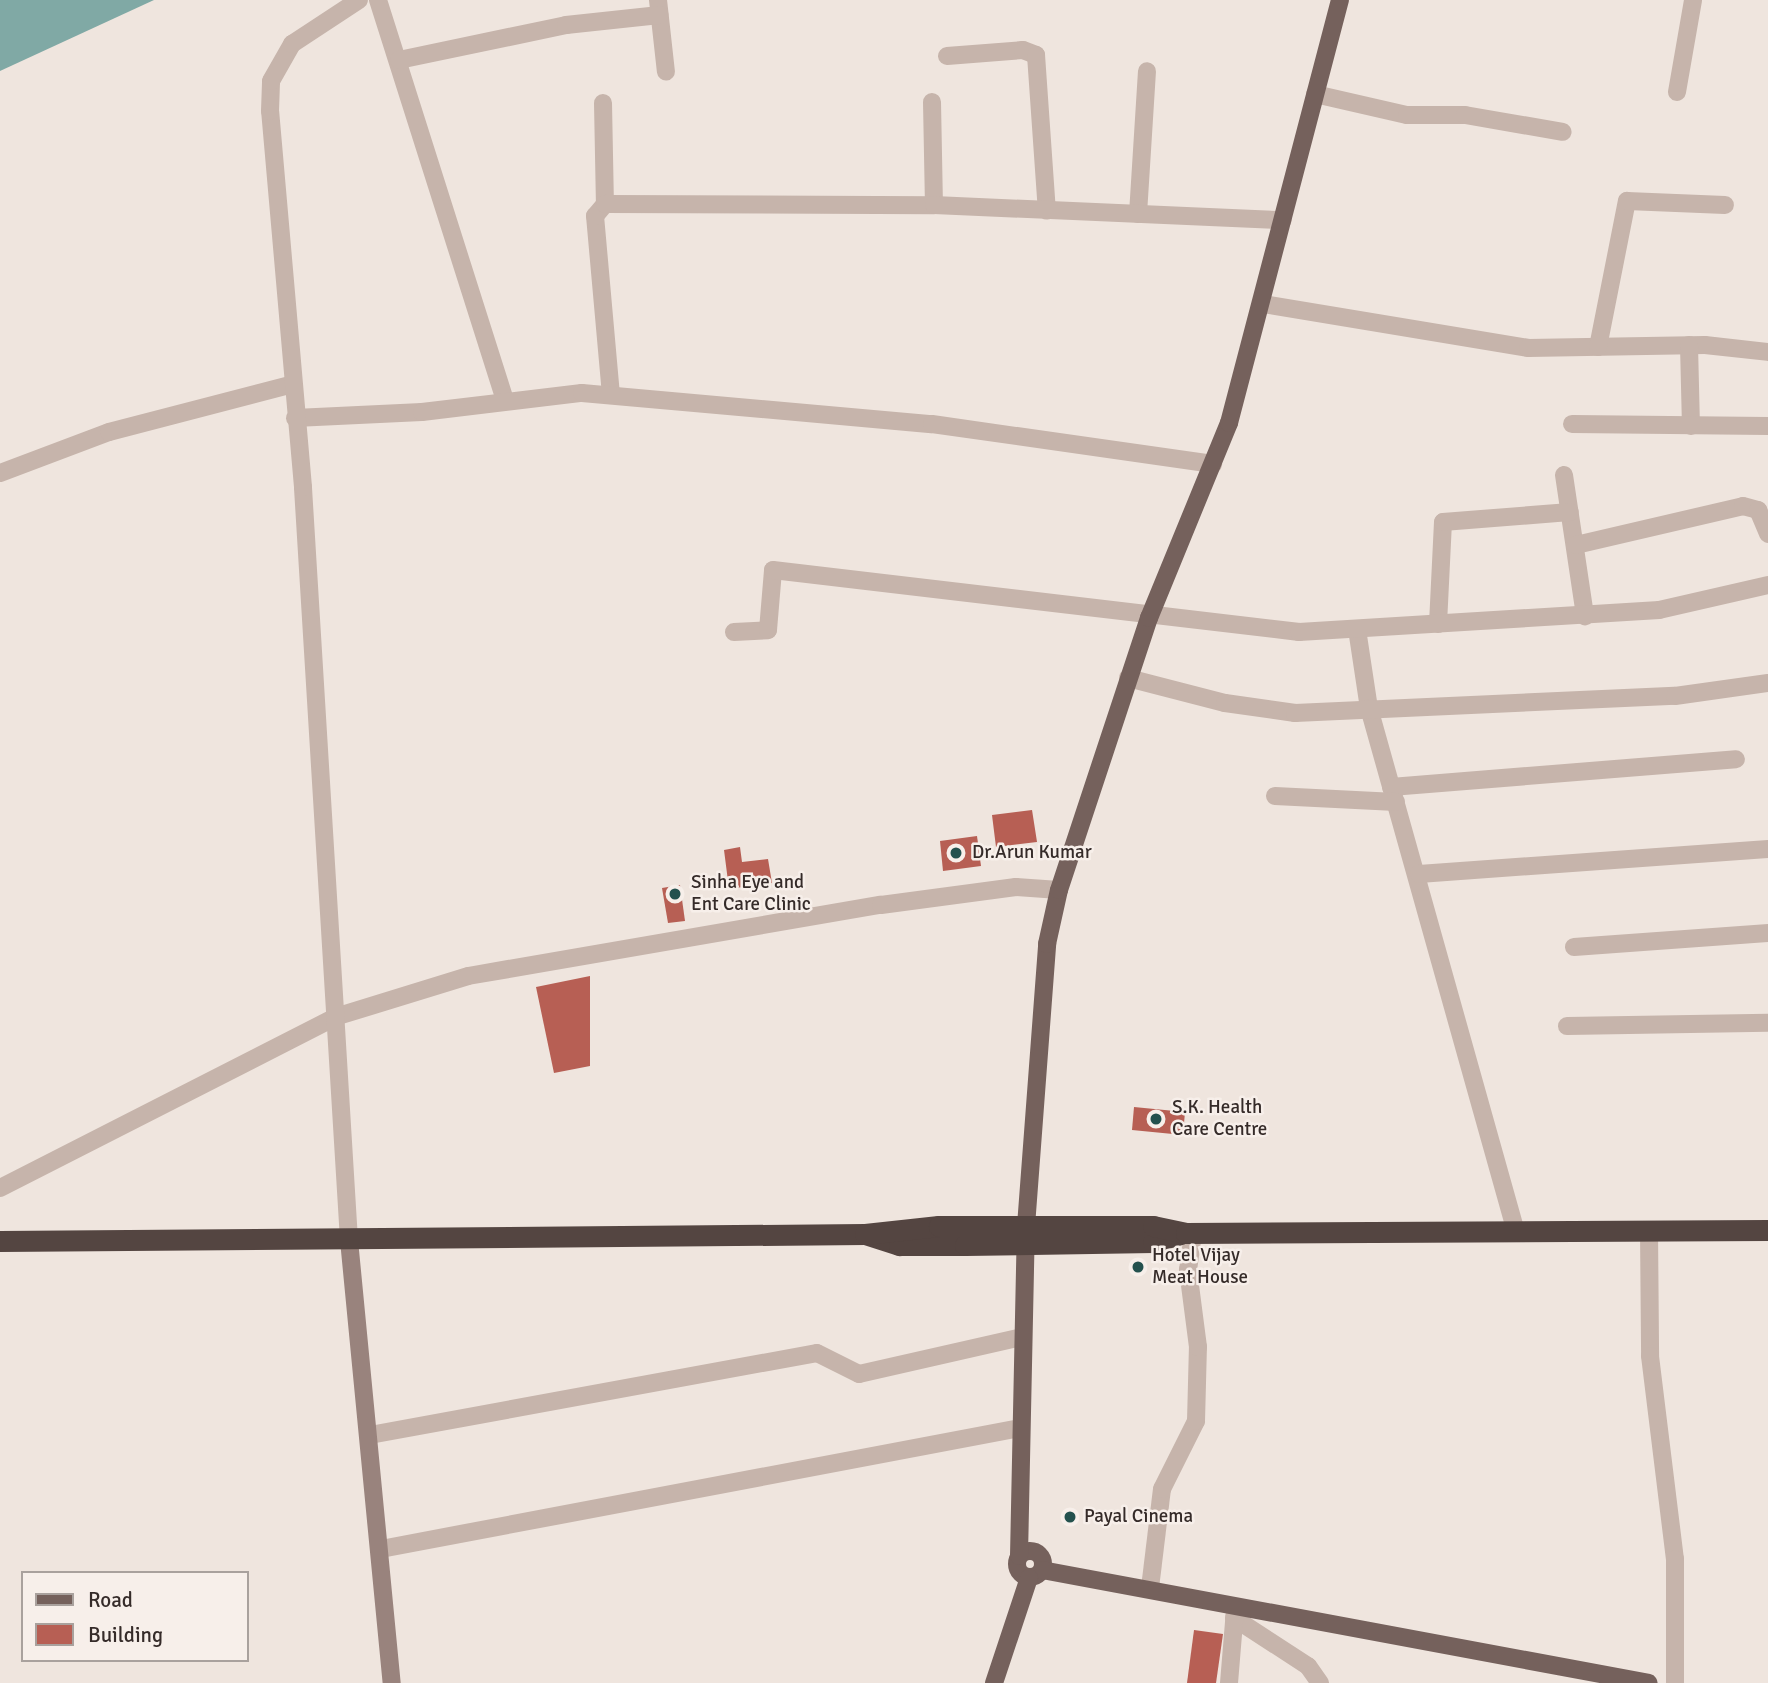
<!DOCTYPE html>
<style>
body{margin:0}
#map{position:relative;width:1768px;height:1683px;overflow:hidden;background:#efe5de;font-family:Signika,sans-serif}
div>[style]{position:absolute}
.water>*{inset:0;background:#80a9a5}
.building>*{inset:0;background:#b75f54}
.street>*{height:18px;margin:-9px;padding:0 9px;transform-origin:9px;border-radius:9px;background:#c6b4ab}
.secondary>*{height:18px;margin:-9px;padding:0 9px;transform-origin:9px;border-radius:9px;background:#99837d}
.primary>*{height:18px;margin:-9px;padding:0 9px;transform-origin:9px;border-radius:9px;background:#75615c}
.primary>.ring{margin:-9px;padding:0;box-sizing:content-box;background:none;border:18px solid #75615c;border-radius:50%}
.highway>*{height:21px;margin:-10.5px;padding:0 10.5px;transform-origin:10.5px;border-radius:10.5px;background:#544541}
.dots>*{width:19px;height:19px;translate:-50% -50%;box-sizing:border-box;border:4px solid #f7efea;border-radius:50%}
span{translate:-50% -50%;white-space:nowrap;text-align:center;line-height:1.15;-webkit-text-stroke:5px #f7efea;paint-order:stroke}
.poi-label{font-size:19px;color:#352b29}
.left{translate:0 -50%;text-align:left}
.legend{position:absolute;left:21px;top:1571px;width:228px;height:91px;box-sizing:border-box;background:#f7efea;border:2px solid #a9a19d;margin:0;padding:9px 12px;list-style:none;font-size:21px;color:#352b29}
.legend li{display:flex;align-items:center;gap:14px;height:35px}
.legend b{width:35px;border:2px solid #a9a19d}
</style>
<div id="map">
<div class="water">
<div style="clip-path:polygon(0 0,154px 0,0 71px)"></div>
</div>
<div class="building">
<div style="clip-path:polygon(1032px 810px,1037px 842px,996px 847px,992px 815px)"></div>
<div style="clip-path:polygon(977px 836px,981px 866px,943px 871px,940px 841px)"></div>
<div style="clip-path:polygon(740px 847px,742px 862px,768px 859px,772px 883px,729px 889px,724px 850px)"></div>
<div style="clip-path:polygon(680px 885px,685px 921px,668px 923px,662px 888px)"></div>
<div style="clip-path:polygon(590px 976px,590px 1066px,554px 1073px,536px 987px)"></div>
<div style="clip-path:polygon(1134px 1107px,1185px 1112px,1183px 1135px,1132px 1130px)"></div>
<div style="clip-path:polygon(1194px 1630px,1223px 1634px,1216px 1683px,1187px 1683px)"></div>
</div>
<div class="street">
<div style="left:378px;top:0;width:420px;rotate:72.4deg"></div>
<div style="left:658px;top:0;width:72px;rotate:83.7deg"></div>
<div style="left:947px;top:56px;width:76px;rotate:-4.5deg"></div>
<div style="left:1023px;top:50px;width:14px;rotate:21deg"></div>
<div style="left:1036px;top:55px;width:156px;rotate:86deg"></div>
<div style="left:399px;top:60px;width:171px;rotate:-11.8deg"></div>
<div style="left:566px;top:25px;width:94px;rotate:-6.1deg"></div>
<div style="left:1677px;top:92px;width:93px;rotate:-80.1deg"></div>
<div style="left:1315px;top:94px;width:94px;rotate:12.9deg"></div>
<div style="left:1407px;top:115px;width:58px"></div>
<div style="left:1465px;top:115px;width:99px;rotate:9.8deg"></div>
<div style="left:932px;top:102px;width:103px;rotate:88.9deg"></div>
<div style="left:603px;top:103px;width:101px;rotate:88.9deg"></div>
<div style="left:1138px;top:214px;width:143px;rotate:-86.4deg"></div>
<div style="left:1263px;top:304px;width:269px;rotate:9.4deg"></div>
<div style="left:1528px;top:348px;width:177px;rotate:-1deg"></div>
<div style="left:1705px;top:345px;width:63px;rotate:6.3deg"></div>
<div style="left:1689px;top:345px;width:81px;rotate:88.6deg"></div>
<div style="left:1598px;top:347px;width:149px;rotate:-78.8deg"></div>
<div style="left:1627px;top:201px;width:98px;rotate:2.3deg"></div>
<div style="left:611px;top:395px;width:180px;rotate:-95.1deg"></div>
<div style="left:595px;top:216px;width:16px;rotate:-50deg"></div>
<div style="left:605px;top:204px;width:329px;rotate:0.2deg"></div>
<div style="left:934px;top:205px;width:349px;rotate:2.5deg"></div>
<div style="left:295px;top:418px;width:127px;rotate:-2.7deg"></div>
<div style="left:422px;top:412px;width:161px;rotate:-6.8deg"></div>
<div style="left:582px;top:393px;width:351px;rotate:5.1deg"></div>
<div style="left:932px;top:424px;width:284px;rotate:8.1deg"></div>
<div style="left:1572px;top:424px;width:196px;rotate:0.6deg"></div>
<div style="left:0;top:473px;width:116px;rotate:-20.6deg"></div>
<div style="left:109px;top:432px;width:190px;rotate:-14.6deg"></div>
<div style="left:1564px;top:475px;width:143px;rotate:81.5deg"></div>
<div style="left:1576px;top:545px;width:171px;rotate:-13.1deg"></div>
<div style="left:1743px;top:506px;width:16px;rotate:15deg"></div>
<div style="left:1758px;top:510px;width:26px;rotate:67deg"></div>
<div style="left:1438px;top:624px;width:102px;rotate:-87.2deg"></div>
<div style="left:1443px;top:522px;width:127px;rotate:-4.5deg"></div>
<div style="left:1357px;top:629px;width:80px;rotate:81.4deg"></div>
<div style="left:1369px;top:708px;width:544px;rotate:74.33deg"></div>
<div style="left:734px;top:632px;width:34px;rotate:-3deg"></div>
<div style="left:768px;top:630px;width:60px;rotate:-85.2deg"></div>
<div style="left:773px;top:570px;width:530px;rotate:6.72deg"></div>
<div style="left:1299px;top:632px;width:361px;rotate:-3.5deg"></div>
<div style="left:1659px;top:610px;width:112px;rotate:-12.9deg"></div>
<div style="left:1128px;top:678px;width:100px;rotate:14.5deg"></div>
<div style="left:1225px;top:703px;width:71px;rotate:8.1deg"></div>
<div style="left:1295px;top:713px;width:380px;rotate:-2.6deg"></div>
<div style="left:1675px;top:696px;width:94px;rotate:-8deg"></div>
<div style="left:1391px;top:787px;width:346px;rotate:-4.6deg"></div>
<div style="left:1275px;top:796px;width:121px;rotate:2.8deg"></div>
<div style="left:1419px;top:874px;width:350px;rotate:-4.1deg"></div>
<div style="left:1574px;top:947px;width:195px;rotate:-4.1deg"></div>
<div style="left:1567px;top:1026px;width:201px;rotate:-0.9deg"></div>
<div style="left:0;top:1188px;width:376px;rotate:-27deg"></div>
<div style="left:335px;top:1017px;width:139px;rotate:-17.1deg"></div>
<div style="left:468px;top:976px;width:419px;rotate:-9.8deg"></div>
<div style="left:881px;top:905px;width:136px;rotate:-7.6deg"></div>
<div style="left:1016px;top:887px;width:43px;rotate:4deg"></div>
<div style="left:1649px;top:1230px;width:126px;rotate:89.5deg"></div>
<div style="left:1650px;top:1356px;width:205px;rotate:83deg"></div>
<div style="left:1675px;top:1559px;width:124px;rotate:90deg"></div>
<div style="left:349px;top:1240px;width:754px;rotate:-93.5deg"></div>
<div style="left:303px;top:487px;width:377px;rotate:-95deg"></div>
<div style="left:270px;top:111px;width:30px;rotate:-88deg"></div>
<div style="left:271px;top:81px;width:43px;rotate:-60.4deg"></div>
<div style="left:292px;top:44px;width:80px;rotate:-33.3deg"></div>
<div style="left:370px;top:1435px;width:454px;rotate:-10.4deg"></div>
<div style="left:817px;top:1353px;width:47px;rotate:26.6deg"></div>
<div style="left:859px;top:1374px;width:167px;rotate:-12.8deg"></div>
<div style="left:381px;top:1549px;width:650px;rotate:-10.72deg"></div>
<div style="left:1150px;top:1588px;width:100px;rotate:-83.1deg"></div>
<div style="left:1162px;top:1489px;width:76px;rotate:-63.4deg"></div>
<div style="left:1196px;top:1421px;width:74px;rotate:-88.5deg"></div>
<div style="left:1198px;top:1347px;width:78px;rotate:-97.4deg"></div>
<div style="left:1188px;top:1270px;width:37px;rotate:-82deg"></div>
<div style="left:1234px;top:1618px;width:88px;rotate:33deg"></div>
<div style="left:1308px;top:1666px;width:21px;rotate:55deg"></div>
<div style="left:1229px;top:1683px;width:73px;rotate:-85.3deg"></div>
</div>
<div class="secondary">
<div style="left:349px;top:1240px;width:445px;rotate:84.5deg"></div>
</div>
<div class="primary">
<div class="ring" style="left:1017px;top:1551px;width:8px;height:8px"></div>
<div style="left:1019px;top:1556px;width:330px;rotate:-88.8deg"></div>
<div style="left:1026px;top:1226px;width:283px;rotate:-85.7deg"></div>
<div style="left:1047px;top:944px;width:55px;rotate:-77.5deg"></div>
<div style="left:1059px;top:890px;width:287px;rotate:-71.7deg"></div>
<div style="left:1149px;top:618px;width:211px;rotate:-67.7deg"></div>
<div style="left:1229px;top:423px;width:437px;rotate:-75.3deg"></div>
<div style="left:1042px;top:1570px;width:617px;rotate:10.55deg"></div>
<div style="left:994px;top:1683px;width:111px;rotate:-71.6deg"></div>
</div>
<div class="highway">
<div style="left:865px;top:1234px;width:36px;rotate:18deg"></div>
<div style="left:899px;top:1245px;width:66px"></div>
<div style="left:965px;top:1245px;width:188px;rotate:-0.9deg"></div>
<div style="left:1153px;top:1242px;width:29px;rotate:-16deg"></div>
<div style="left:0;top:1241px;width:865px;rotate:-0.46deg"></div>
<div style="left:865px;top:1234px;width:74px;rotate:-6.2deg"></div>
<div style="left:939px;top:1226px;width:214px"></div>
<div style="left:1153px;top:1226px;width:34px;rotate:12deg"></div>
<div style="left:1186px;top:1233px;width:582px;rotate:-0.3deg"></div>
</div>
<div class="dots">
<div style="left:956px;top:853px;background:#24514e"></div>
<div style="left:675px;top:894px;background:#24514e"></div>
<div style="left:1156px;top:1119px;background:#24514e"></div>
<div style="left:1138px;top:1267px;background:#24514e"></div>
<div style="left:1070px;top:1517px;background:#24514e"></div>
</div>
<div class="poi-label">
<span class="left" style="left:972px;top:853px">Dr.Arun Kumar</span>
<span class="left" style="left:691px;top:894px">Sinha Eye and<br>Ent Care Clinic</span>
<span class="left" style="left:1172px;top:1119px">S.K. Health<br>Care Centre</span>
<span class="left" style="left:1152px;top:1267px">Hotel Vijay<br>Meat House</span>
<span class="left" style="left:1084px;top:1517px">Payal Cinema</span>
</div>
<ul class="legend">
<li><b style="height:9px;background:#75615c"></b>Road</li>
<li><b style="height:19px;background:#b75f54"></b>Building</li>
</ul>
</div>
